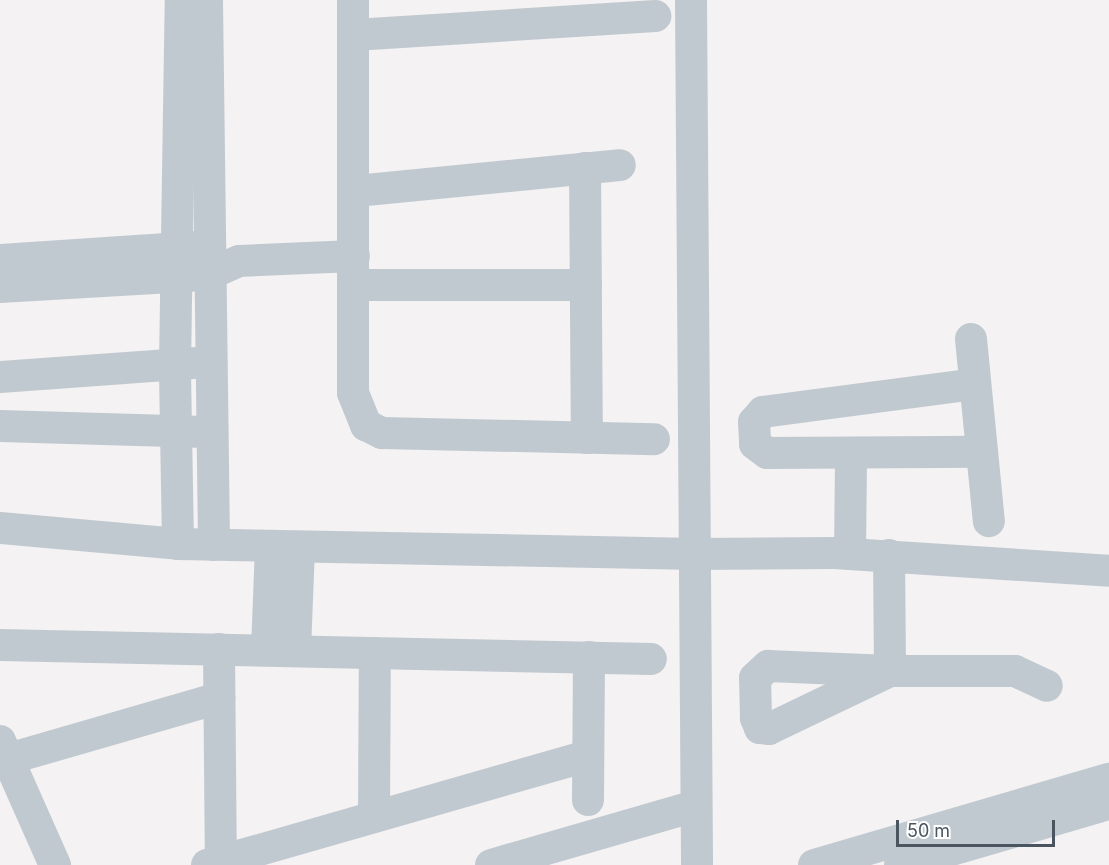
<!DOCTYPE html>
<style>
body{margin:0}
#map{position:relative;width:1109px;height:865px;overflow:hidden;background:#f4f2f2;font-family:Inter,sans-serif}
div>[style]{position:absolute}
.minor>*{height:32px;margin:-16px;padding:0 16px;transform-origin:16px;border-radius:16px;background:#c1c9d0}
span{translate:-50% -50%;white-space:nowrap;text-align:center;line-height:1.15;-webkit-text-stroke:4.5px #fff;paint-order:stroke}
.scale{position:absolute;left:896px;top:820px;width:159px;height:27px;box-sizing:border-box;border:3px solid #4a555f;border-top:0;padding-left:8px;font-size:18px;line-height:21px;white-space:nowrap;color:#4a555f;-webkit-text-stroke:4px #fff;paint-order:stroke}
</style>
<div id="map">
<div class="minor">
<div style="left:207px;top:0;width:545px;rotate:89.26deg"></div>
<div style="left:353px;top:0;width:393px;rotate:90deg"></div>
<div style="left:353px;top:393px;width:35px;rotate:68deg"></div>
<div style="left:366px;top:425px;width:18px;rotate:27deg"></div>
<div style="left:382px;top:433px;width:272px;rotate:1.3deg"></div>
<div style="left:691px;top:0;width:865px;rotate:89.6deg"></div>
<div style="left:354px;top:35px;width:302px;rotate:-3.6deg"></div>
<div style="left:585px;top:168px;width:270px;rotate:89.6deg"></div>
<div style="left:356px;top:191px;width:265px;rotate:-5.6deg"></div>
<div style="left:0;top:260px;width:197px;rotate:-3.8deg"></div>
<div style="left:355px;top:285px;width:231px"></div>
<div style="left:0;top:287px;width:176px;rotate:-3.3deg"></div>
<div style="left:176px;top:277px;width:34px;rotate:-5deg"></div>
<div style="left:210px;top:274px;width:32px;rotate:-24deg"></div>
<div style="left:239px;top:261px;width:115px;rotate:-2.5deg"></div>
<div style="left:971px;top:339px;width:183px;rotate:84.4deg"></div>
<div style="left:0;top:377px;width:197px;rotate:-4.1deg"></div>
<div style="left:975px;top:384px;width:214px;rotate:172.5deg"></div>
<div style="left:763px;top:412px;width:13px;rotate:132deg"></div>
<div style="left:754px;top:422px;width:22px;rotate:87deg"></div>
<div style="left:755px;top:444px;width:15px;rotate:37deg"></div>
<div style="left:767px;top:453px;width:215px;rotate:-0.3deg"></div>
<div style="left:0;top:426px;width:197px;rotate:1.7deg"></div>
<div style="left:0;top:528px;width:179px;rotate:5.1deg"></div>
<div style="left:178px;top:544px;width:519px;rotate:1.1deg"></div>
<div style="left:697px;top:554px;width:137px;rotate:-0.4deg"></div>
<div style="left:834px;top:553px;width:276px;rotate:3.7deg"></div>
<div style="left:178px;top:544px;width:179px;rotate:-91deg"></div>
<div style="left:175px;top:365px;width:365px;rotate:-89.1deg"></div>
<div style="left:850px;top:554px;width:101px;rotate:-89.4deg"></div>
<div style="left:889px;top:555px;width:116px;rotate:89.5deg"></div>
<div style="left:890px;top:671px;width:134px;rotate:154.4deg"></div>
<div style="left:769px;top:729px;width:9px;rotate:-174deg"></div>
<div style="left:760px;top:728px;width:11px;rotate:-112deg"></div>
<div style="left:756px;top:718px;width:40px;rotate:-91.4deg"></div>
<div style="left:755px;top:678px;width:18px;rotate:-43deg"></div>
<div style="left:768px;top:666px;width:122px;rotate:2.3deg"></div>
<div style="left:890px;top:671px;width:125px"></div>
<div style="left:1015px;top:671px;width:35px;rotate:25deg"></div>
<div style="left:0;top:645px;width:651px;rotate:1.23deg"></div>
<div style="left:219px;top:649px;width:212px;rotate:89.5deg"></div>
<div style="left:267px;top:650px;width:104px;rotate:-87.8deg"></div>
<div style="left:295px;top:651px;width:104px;rotate:-87.8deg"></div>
<div style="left:0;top:741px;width:136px;rotate:66.1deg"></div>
<div style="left:8px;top:759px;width:220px;rotate:-16.1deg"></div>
<div style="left:588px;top:800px;width:143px;rotate:-89.6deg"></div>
<div style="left:374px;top:817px;width:164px;rotate:-89.7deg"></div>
<div style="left:207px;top:865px;width:396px;rotate:-16deg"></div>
<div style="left:491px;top:865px;width:212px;rotate:-16.1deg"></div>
<div style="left:814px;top:865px;width:307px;rotate:-16.3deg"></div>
<div style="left:900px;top:865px;width:218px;rotate:-16.3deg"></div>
</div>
<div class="scale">50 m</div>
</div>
